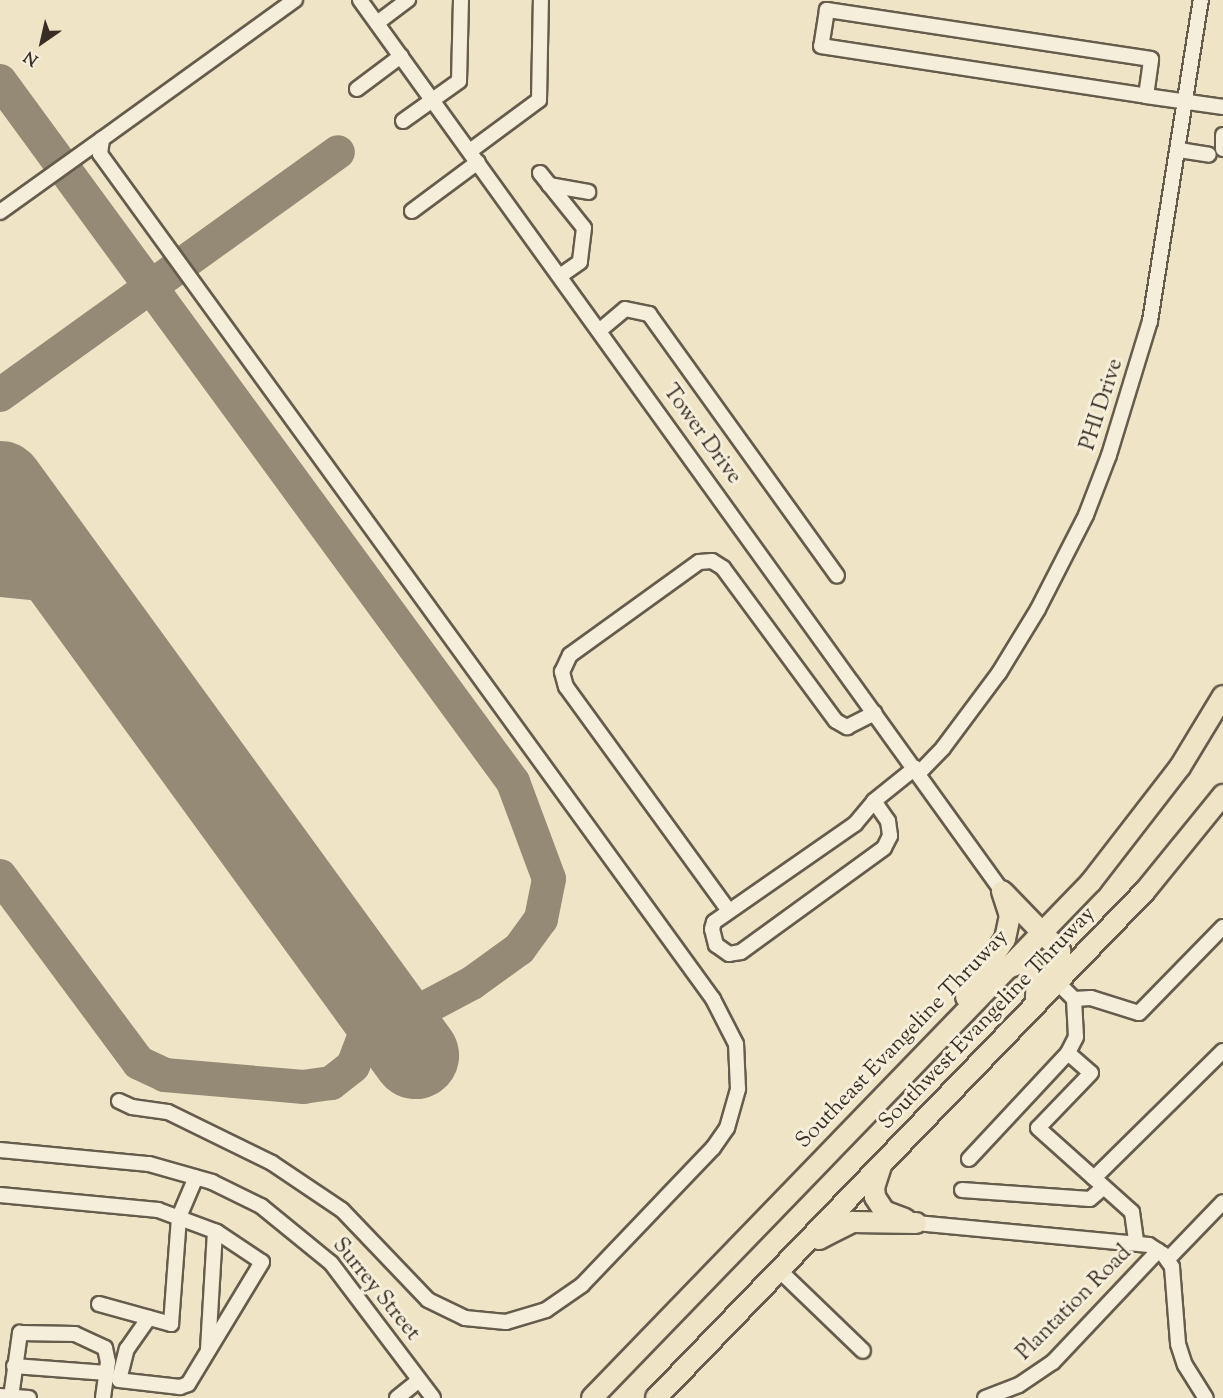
<!DOCTYPE html>
<style>
body{margin:0}
#map{position:relative;width:1223px;height:1398px;overflow:hidden;background:#efe5c6;font-family:"Sorts Mill Goudy",serif}
div>[style]{position:absolute}
.taxiway>*{height:34px;margin:-17px;padding:0 17px;transform-origin:17px;border-radius:17px;background:#948a76}
.runway>*{height:87px;margin:-43.5px;padding:0 43.5px;transform-origin:43.5px;border-radius:43.5px;background:#948a76}
.roads{filter:drop-shadow(2px 0 #665c4d) drop-shadow(-2px 0 #665c4d) drop-shadow(0 2px #665c4d) drop-shadow(0 -2px #665c4d)}
.minor>*{height:14px;margin:-7px;padding:0 7px;transform-origin:7px;border-radius:7px;background:#f5eeda}
.highway>*{height:20px;margin:-10px;padding:0 10px;transform-origin:10px;border-radius:10px;background:#efe5c6}
span{translate:-50% -50%;white-space:nowrap;text-align:center;line-height:1.15;-webkit-text-stroke:6px #f5eeda;paint-order:stroke}
.street-label{font-size:22px;color:#392e25}
.north{position:absolute;left:12px;top:12px;width:60px;height:60px;-webkit-text-stroke:4px #f5eeda;paint-order:stroke;rotate:214deg;font-size:16px;font-weight:700;line-height:24px;text-align:center;color:#392e25}
.north::after{content:'';display:block;margin:auto;width:21px;height:27px;background:#392e25;clip-path:polygon(50% 0,100% 100%,50% 72%,0 100%)}
</style>
<div id="map">
<div class="taxiway">
<div style="left:0;top:81px;width:869px;rotate:53.8deg"></div>
<div style="left:513px;top:782px;width:103px;rotate:69.6deg"></div>
<div style="left:549px;top:879px;width:41px;rotate:101.3deg"></div>
<div style="left:541px;top:919px;width:37px;rotate:126deg"></div>
<div style="left:519px;top:949px;width:58px;rotate:144.1deg"></div>
<div style="left:472px;top:983px;width:55px;rotate:152deg"></div>
<div style="left:423px;top:1009px;width:46px;rotate:-172.6deg"></div>
<div style="left:377px;top:1003px;width:67px;rotate:110.9deg"></div>
<div style="left:353px;top:1066px;width:28px;rotate:142deg"></div>
<div style="left:331px;top:1083px;width:27px;rotate:172deg"></div>
<div style="left:304px;top:1087px;width:140px;rotate:-175.1deg"></div>
<div style="left:165px;top:1075px;width:29px;rotate:-155deg"></div>
<div style="left:139px;top:1063px;width:233px;rotate:-126.6deg"></div>
<div style="left:0;top:395px;width:416px;rotate:-35.7deg"></div>
<div style="left:0;top:548px;width:14px;rotate:-56deg"></div>
<div style="left:8px;top:536px;width:12px;rotate:-85deg"></div>
<div style="left:9px;top:524px;width:36px;rotate:-99deg"></div>
<div style="left:0;top:580px;width:52px;rotate:5.5deg"></div>
<div style="left:52px;top:585px;width:46px;rotate:32.7deg"></div>
</div>
<div class="runway">
<div style="left:0;top:484px;width:706px;rotate:53.99deg"></div>
</div>
<div class="roads">
<div class="minor">
<div style="left:360px;top:0;width:1098px;rotate:54.23deg"></div>
<div style="left:377px;top:23px;width:39px;rotate:-37deg"></div>
<div style="left:357px;top:89px;width:55px;rotate:-36.9deg"></div>
<div style="left:1146px;top:96px;width:37px;rotate:-82deg"></div>
<div style="left:1151px;top:59px;width:328px;rotate:-171.4deg"></div>
<div style="left:827px;top:10px;width:36px;rotate:99deg"></div>
<div style="left:821px;top:46px;width:329px;rotate:8.7deg"></div>
<div style="left:1146px;top:96px;width:78px;rotate:8.1deg"></div>
<div style="left:403px;top:121px;width:69px;rotate:-35.5deg"></div>
<div style="left:459px;top:81px;width:81px;rotate:-88.6deg"></div>
<div style="left:1223px;top:135px;width:14px;rotate:90deg"></div>
<div style="left:1179px;top:150px;width:30px;rotate:9deg"></div>
<div style="left:470px;top:151px;width:86px;rotate:-36.5deg"></div>
<div style="left:539px;top:100px;width:100px;rotate:-88.9deg"></div>
<div style="left:540px;top:173px;width:70px;rotate:51.3deg"></div>
<div style="left:584px;top:228px;width:34px;rotate:97deg"></div>
<div style="left:580px;top:262px;width:24px;rotate:145deg"></div>
<div style="left:549px;top:185px;width:40px;rotate:10deg"></div>
<div style="left:412px;top:211px;width:82px;rotate:-36.6deg"></div>
<div style="left:0;top:212px;width:125px;rotate:-35.6deg"></div>
<div style="left:599px;top:331px;width:34px;rotate:-40deg"></div>
<div style="left:625px;top:309px;width:25px;rotate:12deg"></div>
<div style="left:649px;top:314px;width:322px;rotate:54.3deg"></div>
<div style="left:919px;top:773px;width:35px;rotate:-46deg"></div>
<div style="left:943px;top:748px;width:94px;rotate:-53.3deg"></div>
<div style="left:999px;top:673px;width:75px;rotate:-58.6deg"></div>
<div style="left:1038px;top:609px;width:106px;rotate:-62.9deg"></div>
<div style="left:1086px;top:515px;width:64px;rotate:-69deg"></div>
<div style="left:1109px;top:455px;width:140px;rotate:-73deg"></div>
<div style="left:1150px;top:321px;width:325px;rotate:-81deg"></div>
<div style="left:874px;top:801px;width:24px;rotate:55deg"></div>
<div style="left:888px;top:821px;width:15px;rotate:82deg"></div>
<div style="left:890px;top:836px;width:13px;rotate:117deg"></div>
<div style="left:884px;top:848px;width:177px;rotate:144deg"></div>
<div style="left:741px;top:952px;width:12px;rotate:171deg"></div>
<div style="left:729px;top:954px;width:16px;rotate:-145deg"></div>
<div style="left:716px;top:945px;width:16px;rotate:-104deg"></div>
<div style="left:712px;top:929px;width:7px;rotate:-74deg"></div>
<div style="left:714px;top:922px;width:172px;rotate:-34.8deg"></div>
<div style="left:855px;top:824px;width:30px;rotate:-50deg"></div>
<div style="left:874px;top:801px;width:53px;rotate:-38.8deg"></div>
<div style="left:729px;top:911px;width:277px;rotate:-126deg"></div>
<div style="left:566px;top:687px;width:16px;rotate:-105deg"></div>
<div style="left:562px;top:672px;width:19px;rotate:-65deg"></div>
<div style="left:570px;top:655px;width:159px;rotate:-35.8deg"></div>
<div style="left:699px;top:562px;width:13px;rotate:-4deg"></div>
<div style="left:712px;top:561px;width:13px;rotate:32deg"></div>
<div style="left:723px;top:568px;width:190px;rotate:53.6deg"></div>
<div style="left:836px;top:721px;width:13px;rotate:29deg"></div>
<div style="left:847px;top:727px;width:31px;rotate:-27deg"></div>
<div style="left:1057px;top:982px;width:24px;rotate:45deg"></div>
<div style="left:1074px;top:999px;width:38px;rotate:87deg"></div>
<div style="left:1076px;top:1037px;width:18px;rotate:117deg"></div>
<div style="left:1068px;top:1053px;width:30px;rotate:41deg"></div>
<div style="left:1091px;top:1073px;width:76px;rotate:133.9deg"></div>
<div style="left:1038px;top:1128px;width:126px;rotate:41.8deg"></div>
<div style="left:1132px;top:1212px;width:30px;rotate:82deg"></div>
<div style="left:1074px;top:999px;width:17px;rotate:-3deg"></div>
<div style="left:1091px;top:998px;width:50px;rotate:17.4deg"></div>
<div style="left:1139px;top:1013px;width:120px;rotate:-45.7deg"></div>
<div style="left:119px;top:1101px;width:14px;rotate:25deg"></div>
<div style="left:132px;top:1107px;width:36px;rotate:8deg"></div>
<div style="left:168px;top:1112px;width:116px;rotate:26.1deg"></div>
<div style="left:272px;top:1163px;width:84px;rotate:33.9deg"></div>
<div style="left:342px;top:1210px;width:124px;rotate:46.3deg"></div>
<div style="left:428px;top:1300px;width:41px;rotate:25.9deg"></div>
<div style="left:465px;top:1318px;width:41px;rotate:5.6deg"></div>
<div style="left:506px;top:1322px;width:42px;rotate:-16.7deg"></div>
<div style="left:546px;top:1310px;width:44px;rotate:-34.8deg"></div>
<div style="left:582px;top:1285px;width:190px;rotate:-46.3deg"></div>
<div style="left:713px;top:1148px;width:24px;rotate:-55deg"></div>
<div style="left:727px;top:1128px;width:41px;rotate:-74.2deg"></div>
<div style="left:738px;top:1089px;width:45px;rotate:-92.5deg"></div>
<div style="left:736px;top:1044px;width:51px;rotate:-117.1deg"></div>
<div style="left:713px;top:999px;width:1044px;rotate:-125.96deg"></div>
<div style="left:100px;top:154px;width:15px;rotate:-82deg"></div>
<div style="left:102px;top:139px;width:238px;rotate:-35.8deg"></div>
<div style="left:0;top:1150px;width:150px;rotate:5.4deg"></div>
<div style="left:149px;top:1164px;width:66px;rotate:15.9deg"></div>
<div style="left:212px;top:1182px;width:55px;rotate:26.1deg"></div>
<div style="left:261px;top:1206px;width:90px;rotate:39.2deg"></div>
<div style="left:331px;top:1263px;width:169px;rotate:52.9deg"></div>
<div style="left:969px;top:1159px;width:145px;rotate:-47deg"></div>
<div style="left:1094px;top:1178px;width:181px;rotate:-44.6deg"></div>
<div style="left:962px;top:1190px;width:128px;rotate:4deg"></div>
<div style="left:1090px;top:1199px;width:18px;rotate:-41deg"></div>
<div style="left:0;top:1195px;width:159px;rotate:5.4deg"></div>
<div style="left:158px;top:1210px;width:63px;rotate:20.4deg"></div>
<div style="left:217px;top:1232px;width:54px;rotate:33.7deg"></div>
<div style="left:262px;top:1262px;width:143px;rotate:121.2deg"></div>
<div style="left:188px;top:1384px;width:9px;rotate:159deg"></div>
<div style="left:180px;top:1387px;width:61px;rotate:-173.5deg"></div>
<div style="left:119px;top:1380px;width:32px;rotate:-76deg"></div>
<div style="left:127px;top:1349px;width:38px;rotate:-55deg"></div>
<div style="left:916px;top:1223px;width:234px;rotate:5.4deg"></div>
<div style="left:1149px;top:1245px;width:17px;rotate:33deg"></div>
<div style="left:1163px;top:1254px;width:16px;rotate:55deg"></div>
<div style="left:1172px;top:1267px;width:77px;rotate:85.5deg"></div>
<div style="left:1178px;top:1344px;width:22px;rotate:72deg"></div>
<div style="left:1185px;top:1365px;width:39px;rotate:58deg"></div>
<div style="left:1168px;top:1259px;width:79px;rotate:-46deg"></div>
<div style="left:780px;top:1271px;width:115px;rotate:43.9deg"></div>
<div style="left:99px;top:1304px;width:75px;rotate:15.5deg"></div>
<div style="left:171px;top:1324px;width:107px;rotate:-85.7deg"></div>
<div style="left:179px;top:1217px;width:43px;rotate:-67deg"></div>
<div style="left:208px;top:1349px;width:118px;rotate:-86.6deg"></div>
<div style="left:14px;top:1366px;width:93px;rotate:4.3deg"></div>
<div style="left:0;top:1396px;width:29px;rotate:4deg"></div>
<div style="left:11px;top:1397px;width:65px;rotate:-82deg"></div>
<div style="left:20px;top:1333px;width:55px;rotate:1deg"></div>
<div style="left:75px;top:1334px;width:33px;rotate:25deg"></div>
<div style="left:105px;top:1348px;width:14px;rotate:78deg"></div>
<div style="left:108px;top:1362px;width:36px;rotate:98deg"></div>
<div style="left:397px;top:1398px;width:28px;rotate:-39deg"></div>
<div style="left:985px;top:1398px;width:36px;rotate:-21deg"></div>
<div style="left:1019px;top:1385px;width:41px;rotate:-34.1deg"></div>
<div style="left:1053px;top:1362px;width:153px;rotate:-46.6deg"></div>
</div>
<div class="highway">
<div style="left:1004px;top:893px;width:81px;rotate:46deg"></div>
<div style="left:1060px;top:951px;width:14px;rotate:90deg"></div>
<div style="left:1060px;top:965px;width:19px;rotate:125deg"></div>
<div style="left:1008px;top:968px;width:14px;rotate:-21deg"></div>
<div style="left:1021px;top:963px;width:13px;rotate:29deg"></div>
<div style="left:1032px;top:969px;width:9px;rotate:58deg"></div>
<div style="left:1037px;top:977px;width:21px;rotate:93deg"></div>
<div style="left:966px;top:997px;width:70px;rotate:-56.1deg"></div>
<div style="left:1005px;top:939px;width:24px;rotate:-78deg"></div>
<div style="left:1010px;top:916px;width:26px;rotate:-108deg"></div>
<div style="left:881px;top:1166px;width:22px;rotate:108deg"></div>
<div style="left:874px;top:1187px;width:10px;rotate:84deg"></div>
<div style="left:875px;top:1197px;width:17px;rotate:57deg"></div>
<div style="left:884px;top:1211px;width:22px;rotate:21deg"></div>
<div style="left:819px;top:1239px;width:38px;rotate:-27deg"></div>
<div style="left:853px;top:1222px;width:63px;rotate:0.9deg"></div>
<div style="left:592px;top:1398px;width:718px;rotate:-45.96deg"></div>
<div style="left:1091px;top:882px;width:145px;rotate:-52.3deg"></div>
<div style="left:1180px;top:767px;width:83px;rotate:-58.8deg"></div>
<div style="left:656px;top:1398px;width:704px;rotate:-46.04deg"></div>
<div style="left:1145px;top:891px;width:124px;rotate:-50.9deg"></div>
</div>
</div>
<div class="street-label">
<span style="left:1103px;top:405px;rotate:-72deg">PHI Drive</span>
<span style="left:701px;top:435px;rotate:54deg">Tower Drive</span>
<span style="left:988px;top:1019px;rotate:-46deg">Southwest Evangeline Thruway</span>
<span style="left:903px;top:1040px;rotate:-46deg">Southeast Evangeline Thruway</span>
<span style="left:375px;top:1290px;rotate:51deg">Surrey Street</span>
<span style="left:1075px;top:1304px;rotate:-45deg">Plantation Road</span>
</div>
<div class="north">N</div>
</div>
